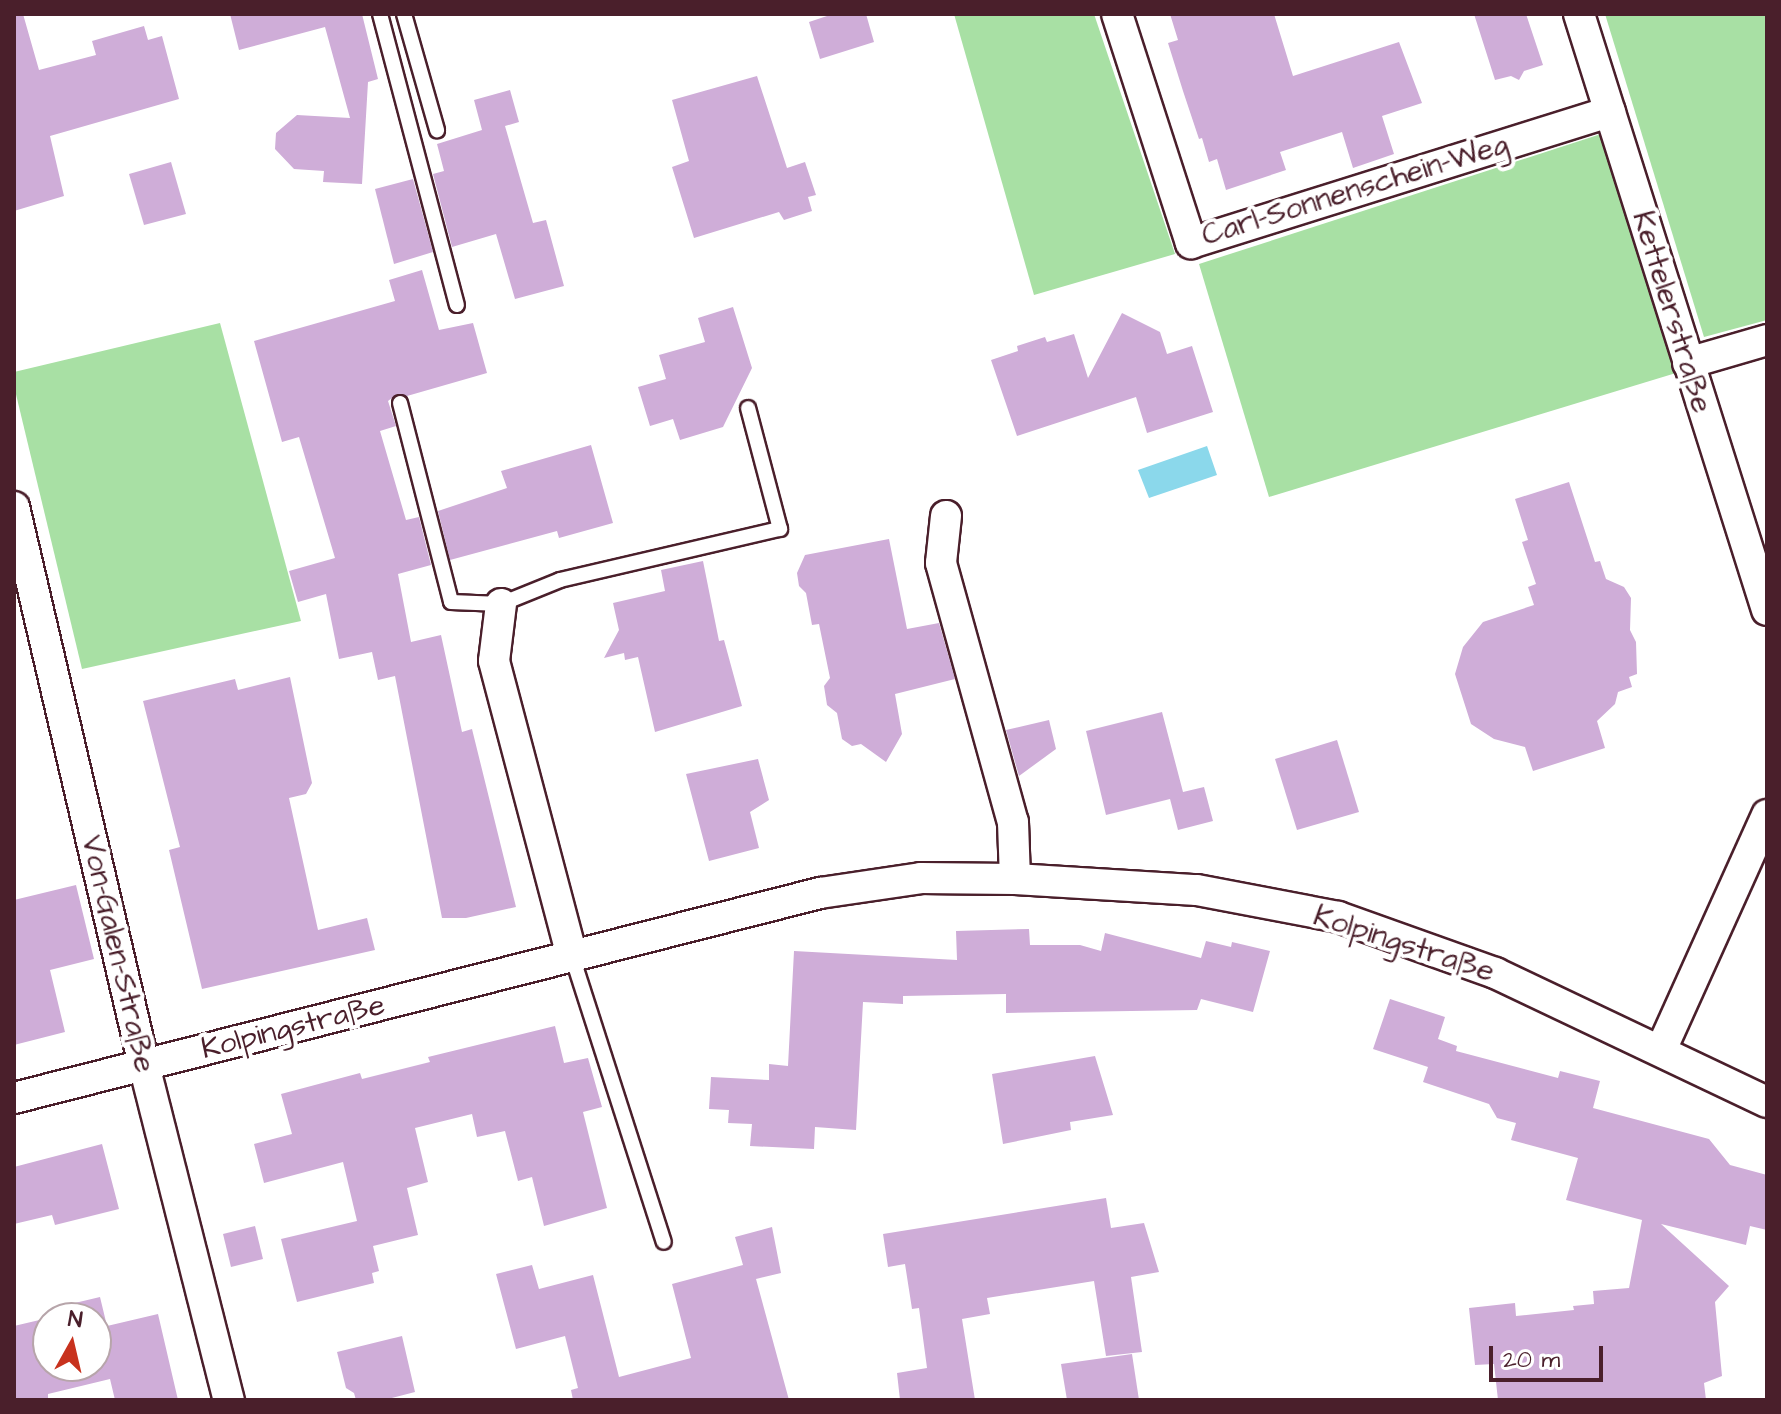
<!DOCTYPE html>
<meta charset="utf-8">
<style>
body{margin:0}
#map{position:relative;width:1781px;height:1414px;overflow:hidden;background:#fff;font-family:"Architects Daughter",sans-serif}
div>[style]{position:absolute}
.green>*{inset:0;background:#a8e0a4}
.water>*{inset:0;background:#8bd8eb}
.building>*{inset:0;background:#cfadd8}
.roads{filter:drop-shadow(2px 0 #4a1f2b) drop-shadow(-2px 0 #4a1f2b) drop-shadow(0 2px #4a1f2b) drop-shadow(0 -2px #4a1f2b)}
.lane>*{height:14px;margin:-7px;padding:0 7px;transform-origin:7px;border-radius:7px;background:#fff}
.street>*{height:30px;margin:-15px;padding:0 15px;transform-origin:15px;border-radius:15px;background:#fff}
span{translate:-50% -50%;white-space:nowrap;text-align:center;line-height:1.15;-webkit-text-stroke:8px #fff;paint-order:stroke}
.street-label{font-size:30px;color:#4a1f2b}
.frame{position:absolute;inset:0;border:16px solid #4a1f2b;pointer-events:none}
.north{position:absolute;left:32px;top:1302px;width:80px;height:80px;box-sizing:border-box;background:#fff;border:2px solid #b7a5aa;border-radius:50%;rotate:8deg;font-size:22px;font-weight:700;line-height:32px;text-align:center;color:#4a1f2b}
.north::after{content:'';display:block;margin:auto;width:28px;height:36px;background:#c8321e;clip-path:polygon(50% 0,100% 100%,50% 72%,0 100%)}
.scale{position:absolute;left:1489px;top:1346px;width:114px;height:36px;box-sizing:border-box;border:4px solid #4a1f2b;border-top:0;padding-left:10px;font-size:24px;line-height:28px;white-space:nowrap;color:#4a1f2b;-webkit-text-stroke:6px #fff;paint-order:stroke}
</style>
<div id="map">
<div class="green">
<div style="clip-path:polygon(954px 14px,1094px 14px,1175px 254px,1034px 295px)"></div>
<div style="clip-path:polygon(1605px 14px,1767px 14px,1767px 320px,1704px 337px)"></div>
<div style="clip-path:polygon(1601px 134px,1676px 373px,1269px 497px,1199px 264px)"></div>
<div style="clip-path:polygon(220px 323px,301px 621px,82px 669px,14px 386px,14px 372px)"></div>
</div>
<div class="water">
<div style="clip-path:polygon(1207px 446px,1217px 475px,1149px 498px,1138px 470px)"></div>
</div>
<div class="building">
<div style="clip-path:polygon(23px 14px,39px 70px,96px 55px,92px 41px,144px 26px,148px 40px,162px 36px,179px 99px,50px 136px,64px 196px,14px 211px,14px 15px)"></div>
<div style="clip-path:polygon(230px 14px,362px 14px,378px 79px,368px 82px,362px 184px,323px 182px,324px 171px,294px 169px,275px 149px,276px 133px,297px 115px,350px 118px,325px 27px,239px 50px)"></div>
<div style="clip-path:polygon(833px 14px,866px 14px,874px 42px,820px 59px,809px 22px)"></div>
<div style="clip-path:polygon(1170px 14px,1274px 14px,1293px 76px,1399px 42px,1422px 103px,1382px 116px,1394px 154px,1353px 168px,1342px 132px,1280px 152px,1286px 170px,1226px 190px,1217px 159px,1209px 162px,1202px 138px,1199px 139px,1183px 91px,1168px 43px,1178px 40px)"></div>
<div style="clip-path:polygon(1474px 14px,1526px 14px,1543px 65px,1524px 71px,1519px 80px,1511px 76px,1495px 80px)"></div>
<div style="clip-path:polygon(757px 76px,787px 168px,805px 162px,816px 195px,808px 197px,812px 211px,784px 220px,779px 212px,694px 238px,672px 167px,689px 161px,672px 100px)"></div>
<div style="clip-path:polygon(510px 90px,519px 122px,505px 126px,533px 223px,546px 220px,564px 286px,515px 299px,496px 234px,452px 247px,433px 174px,444px 171px,437px 144px,482px 130px,474px 100px)"></div>
<div style="clip-path:polygon(171px 162px,186px 214px,144px 225px,129px 174px)"></div>
<div style="clip-path:polygon(413px 179px,433px 252px,394px 264px,375px 189px)"></div>
<div style="clip-path:polygon(422px 270px,439px 330px,473px 323px,487px 373px,407px 396px,397px 394px,388px 401px,396px 426px,380px 431px,406px 520px,419px 517px,431px 565px,398px 574px,411px 642px,441px 635px,462px 732px,472px 729px,516px 907px,466px 918px,442px 918px,395px 676px,378px 680px,372px 652px,339px 659px,326px 594px,298px 602px,289px 571px,335px 558px,299px 437px,282px 442px,254px 341px,395px 301px,389px 280px)"></div>
<div style="clip-path:polygon(733px 307px,752px 368px,723px 427px,680px 440px,673px 419px,650px 426px,638px 387px,666px 379px,659px 355px,705px 342px,698px 318px)"></div>
<div style="clip-path:polygon(1122px 313px,1160px 332px,1167px 354px,1192px 346px,1213px 412px,1147px 433px,1136px 397px,1017px 436px,991px 360px,1018px 351px,1017px 346px,1045px 337px,1047px 342px,1074px 334px,1088px 378px)"></div>
<div style="clip-path:polygon(591px 445px,613px 523px,559px 538px,557px 531px,450px 560px,438px 511px,507px 488px,501px 471px)"></div>
<div style="clip-path:polygon(1569px 482px,1595px 562px,1600px 561px,1606px 579px,1624px 587px,1631px 598px,1630px 630px,1636px 642px,1637px 674px,1629px 677px,1632px 687px,1618px 692px,1615px 704px,1597px 721px,1605px 748px,1533px 771px,1525px 747px,1494px 739px,1471px 724px,1455px 674px,1463px 647px,1483px 622px,1534px 605px,1528px 587px,1536px 584px,1522px 542px,1528px 540px,1515px 499px)"></div>
<div style="clip-path:polygon(889px 539px,907px 629px,939px 623px,955px 679px,895px 694px,902px 734px,886px 762px,861px 744px,852px 746px,842px 739px,837px 713px,827px 705px,824px 686px,830px 678px,819px 624px,812px 625px,806px 593px,799px 586px,797px 573px,805px 555px)"></div>
<div style="clip-path:polygon(703px 561px,719px 641px,724px 640px,742px 706px,655px 732px,638px 657px,625px 660px,624px 653px,604px 658px,619px 630px,613px 603px,665px 591px,661px 570px)"></div>
<div style="clip-path:polygon(290px 677px,312px 783px,306px 794px,289px 798px,318px 930px,367px 918px,375px 950px,202px 989px,169px 850px,180px 847px,143px 701px,235px 679px,238px 690px)"></div>
<div style="clip-path:polygon(1162px 712px,1183px 792px,1204px 787px,1213px 821px,1178px 830px,1170px 799px,1106px 815px,1086px 731px)"></div>
<div style="clip-path:polygon(1049px 720px,1056px 749px,1019px 776px,1006px 730px)"></div>
<div style="clip-path:polygon(1337px 740px,1359px 812px,1297px 830px,1275px 759px)"></div>
<div style="clip-path:polygon(758px 759px,769px 800px,750px 812px,759px 848px,709px 861px,686px 774px)"></div>
<div style="clip-path:polygon(76px 885px,94px 959px,50px 970px,65px 1032px,14px 1045px,14px 900px)"></div>
<div style="clip-path:polygon(1029px 929px,1030px 945px,1080px 945px,1101px 951px,1105px 933px,1201px 958px,1206px 941px,1231px 947px,1232px 942px,1270px 951px,1253px 1012px,1201px 999px,1197px 1010px,1006px 1013px,1006px 994px,903px 996px,903px 1004px,863px 1002px,856px 1130px,815px 1127px,814px 1149px,750px 1146px,752px 1124px,728px 1123px,729px 1110px,709px 1109px,711px 1077px,769px 1080px,769px 1064px,788px 1066px,794px 951px,957px 960px,956px 931px)"></div>
<div style="clip-path:polygon(1390px 999px,1445px 1017px,1438px 1039px,1457px 1046px,1456px 1051px,1558px 1078px,1560px 1071px,1600px 1081px,1593px 1108px,1709px 1139px,1730px 1165px,1767px 1175px,1767px 1230px,1750px 1226px,1746px 1245px,1661px 1224px,1729px 1286px,1715px 1302px,1722px 1376px,1704px 1383px,1706px 1400px,1498px 1400px,1494px 1364px,1475px 1365px,1469px 1308px,1515px 1303px,1516px 1316px,1574px 1310px,1573px 1306px,1594px 1304px,1593px 1291px,1629px 1288px,1642px 1220px,1566px 1200px,1578px 1158px,1511px 1140px,1516px 1123px,1497px 1118px,1489px 1104px,1423px 1082px,1428px 1067px,1373px 1049px)"></div>
<div style="clip-path:polygon(555px 1026px,564px 1063px,588px 1058px,602px 1107px,583px 1112px,607px 1208px,544px 1226px,532px 1177px,518px 1181px,505px 1131px,477px 1137px,472px 1114px,415px 1128px,428px 1182px,407px 1188px,418px 1235px,373px 1246px,379px 1271px,372px 1273px,374px 1283px,297px 1302px,281px 1239px,357px 1221px,343px 1162px,264px 1183px,254px 1144px,292px 1134px,281px 1094px,360px 1073px,362px 1079px,430px 1062px,428px 1057px)"></div>
<div style="clip-path:polygon(1095px 1056px,1113px 1115px,1070px 1122px,1071px 1130px,1003px 1144px,992px 1074px)"></div>
<div style="clip-path:polygon(102px 1144px,119px 1209px,55px 1225px,52px 1215px,14px 1224px,14px 1167px)"></div>
<div style="clip-path:polygon(1106px 1198px,1111px 1228px,1144px 1223px,1159px 1272px,1131px 1277px,1142px 1352px,1106px 1356px,1094px 1281px,987px 1298px,990px 1314px,962px 1319px,975px 1400px,900px 1400px,897px 1373px,927px 1368px,919px 1308px,912px 1309px,905px 1264px,888px 1267px,883px 1234px)"></div>
<div style="clip-path:polygon(255px 1226px,263px 1259px,231px 1267px,223px 1234px)"></div>
<div style="clip-path:polygon(772px 1227px,781px 1273px,756px 1279px,789px 1400px,573px 1400px,571px 1390px,578px 1388px,565px 1336px,516px 1349px,496px 1274px,532px 1265px,539px 1289px,593px 1275px,619px 1377px,691px 1358px,672px 1284px,743px 1265px,735px 1237px)"></div>
<div style="clip-path:polygon(100px 1297px,107px 1326px,158px 1314px,178px 1400px,115px 1400px,110px 1379px,48px 1394px,48px 1400px,14px 1400px,14px 1326px,48px 1318px,48px 1366px,96px 1366px,96px 1318px,49px 1318px,61px 1315px,58px 1307px)"></div>
<div style="clip-path:polygon(402px 1336px,415px 1392px,384px 1400px,356px 1400px,354px 1393px,346px 1388px,337px 1352px)"></div>
<div style="clip-path:polygon(1132px 1354px,1139px 1400px,1067px 1400px,1061px 1364px)"></div>
</div>
<div class="roads">
<div class="lane">
<div style="left:380px;top:14px;width:301px;rotate:75.2deg"></div>
<div style="left:404px;top:14px;width:121px;rotate:74.1deg"></div>
<div style="left:400px;top:403px;width:205px;rotate:75.6deg"></div>
<div style="left:451px;top:602px;width:50px;rotate:2.3deg"></div>
<div style="left:501px;top:604px;width:64px;rotate:-22.1deg"></div>
<div style="left:560px;top:580px;width:226px;rotate:-13.1deg"></div>
<div style="left:780px;top:529px;width:125px;rotate:-104.8deg"></div>
<div style="left:572px;top:956px;width:300px;rotate:72.2deg"></div>
</div>
<div class="street">
<div style="left:1117px;top:14px;width:241px;rotate:72.1deg"></div>
<div style="left:1191px;top:243px;width:439px;rotate:-17.4deg"></div>
<div style="left:1579px;top:14px;width:625px;rotate:72.49deg"></div>
<div style="left:1688px;top:363px;width:82px;rotate:-16.2deg"></div>
<div style="left:14px;top:507px;width:573px;rotate:76.89deg"></div>
<div style="left:144px;top:1065px;width:346px;rotate:75.8deg"></div>
<div style="left:946px;top:516px;width:47px;rotate:96.1deg"></div>
<div style="left:941px;top:563px;width:269px;rotate:74.5deg"></div>
<div style="left:1013px;top:822px;width:57px;rotate:88deg"></div>
<div style="left:501px;top:604px;width:57px;rotate:97deg"></div>
<div style="left:494px;top:661px;width:305px;rotate:75.2deg"></div>
<div style="left:1661px;top:1050px;width:258px;rotate:-65.7deg"></div>
<div style="left:14px;top:1098px;width:832px;rotate:-14.27deg"></div>
<div style="left:820px;top:893px;width:102px;rotate:-8.4deg"></div>
<div style="left:921px;top:878px;width:94px;rotate:0.6deg"></div>
<div style="left:1015px;top:879px;width:182px;rotate:3.5deg"></div>
<div style="left:1197px;top:890px;width:144px;rotate:10.8deg"></div>
<div style="left:1338px;top:917px;width:167px;rotate:19.6deg"></div>
<div style="left:1495px;top:973px;width:301px;rotate:25.4deg"></div>
</div>
</div>
<div class="street-label">
<span style="left:1355px;top:190px;rotate:-17deg">Carl-Sonnenschein-Weg</span>
<span style="left:1672px;top:312px;rotate:73deg">Kettelerstraße</span>
<span style="left:1404px;top:944px;rotate:18deg">Kolpingstraße</span>
<span style="left:118px;top:954px;rotate:77deg">Von-Galen-Straße</span>
<span style="left:293px;top:1027px;rotate:-14deg">Kolpingstraße</span>
</div>
<div class="frame"></div>
<div class="north">N</div>
<div class="scale">20 m</div>
</div>
